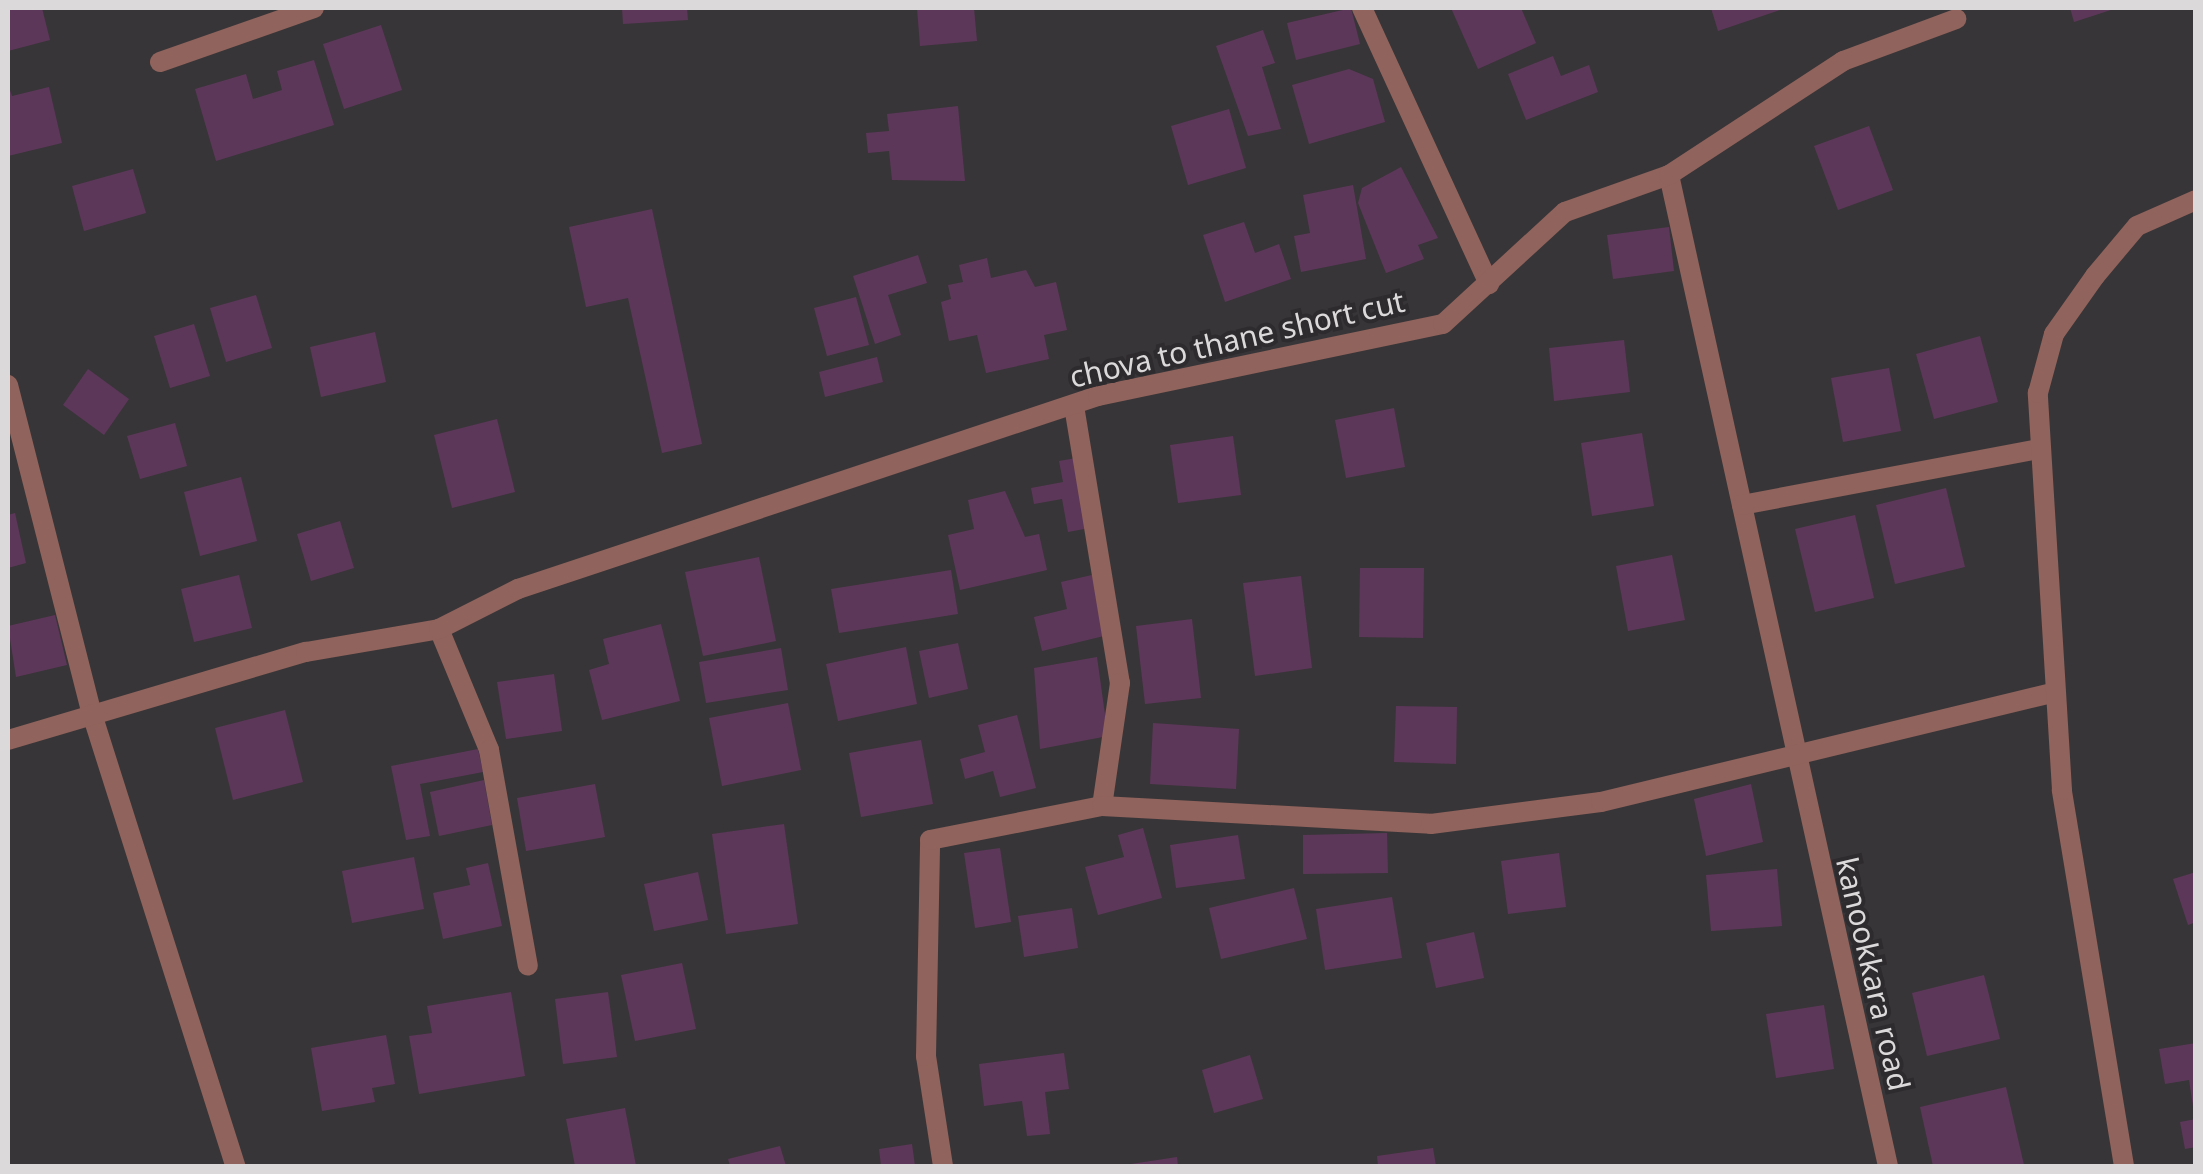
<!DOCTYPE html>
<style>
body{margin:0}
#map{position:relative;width:2203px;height:1174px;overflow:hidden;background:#383538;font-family:"Noto Sans",sans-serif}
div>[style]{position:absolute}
.building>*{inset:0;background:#5c3759}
.minor>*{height:20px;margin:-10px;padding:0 10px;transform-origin:10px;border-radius:10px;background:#90635c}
span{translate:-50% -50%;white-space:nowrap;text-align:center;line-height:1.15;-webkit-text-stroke:8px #2e2b2e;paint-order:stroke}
.street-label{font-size:30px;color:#dbd9da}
.frame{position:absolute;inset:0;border:10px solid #dbd9da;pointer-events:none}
</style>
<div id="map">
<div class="building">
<div style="clip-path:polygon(8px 8px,42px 8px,50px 40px,8px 51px)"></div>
<div style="clip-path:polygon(622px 8px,687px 8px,688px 20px,623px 24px)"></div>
<div style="clip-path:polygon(917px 8px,974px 8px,977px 41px,920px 46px)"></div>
<div style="clip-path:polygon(1351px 8px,1360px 44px,1296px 60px,1287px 23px)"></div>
<div style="clip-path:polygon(1451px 8px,1521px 8px,1536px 43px,1478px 69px)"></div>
<div style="clip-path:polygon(1711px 8px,1786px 8px,1718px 31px)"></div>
<div style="clip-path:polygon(2070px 8px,2117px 8px,2074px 22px)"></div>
<div style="clip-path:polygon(381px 25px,402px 90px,344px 109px,323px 44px)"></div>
<div style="clip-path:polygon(1263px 30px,1275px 63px,1262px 67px,1281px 129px,1248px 136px,1216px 46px)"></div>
<div style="clip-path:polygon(1553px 56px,1561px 76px,1589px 65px,1598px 92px,1526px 120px,1508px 74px)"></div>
<div style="clip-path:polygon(314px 60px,334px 125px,216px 161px,195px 89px,246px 74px,253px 99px,282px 90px,277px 71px)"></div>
<div style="clip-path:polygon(1349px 69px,1373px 79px,1385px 122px,1309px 144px,1292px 85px)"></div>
<div style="clip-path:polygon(8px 84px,12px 96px,49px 87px,62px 143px,8px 156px)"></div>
<div style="clip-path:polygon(958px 106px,965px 181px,892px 180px,889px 151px,868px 153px,866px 133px,889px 131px,887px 114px)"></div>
<div style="clip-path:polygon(1229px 109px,1246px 168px,1188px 185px,1171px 126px)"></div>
<div style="clip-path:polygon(1869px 126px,1893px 190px,1838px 210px,1814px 146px)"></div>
<div style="clip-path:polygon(1401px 167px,1438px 238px,1418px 245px,1424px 259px,1386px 273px,1358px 203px,1362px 188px)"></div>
<div style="clip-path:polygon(133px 169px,146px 213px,84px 231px,72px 186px)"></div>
<div style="clip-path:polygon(1353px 185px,1366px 259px,1301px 272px,1294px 236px,1310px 233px,1303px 195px)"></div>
<div style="clip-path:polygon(652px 209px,702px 444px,662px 453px,628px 298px,586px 307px,569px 227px)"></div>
<div style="clip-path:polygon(1244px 222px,1255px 253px,1279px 244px,1291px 279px,1225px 302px,1203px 235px)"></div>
<div style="clip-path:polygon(1669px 227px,1674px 271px,1613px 279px,1607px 235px)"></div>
<div style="clip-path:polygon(918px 255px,927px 283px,888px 295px,901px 335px,875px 344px,853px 276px)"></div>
<div style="clip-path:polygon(987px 258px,991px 278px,1026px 270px,1035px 287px,1056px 282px,1067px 330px,1044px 335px,1049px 359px,986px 373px,977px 335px,949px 341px,941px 302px,951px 299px,948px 285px,963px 282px,959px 265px)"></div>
<div style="clip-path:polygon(256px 295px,272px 348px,226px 362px,210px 308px)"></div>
<div style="clip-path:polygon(856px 297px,869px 345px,827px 356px,814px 308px)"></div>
<div style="clip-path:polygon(194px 324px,210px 376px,170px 388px,154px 336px)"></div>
<div style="clip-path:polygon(375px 332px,386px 382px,321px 397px,310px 347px)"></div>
<div style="clip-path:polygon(1980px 336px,1998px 402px,1934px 419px,1916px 354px)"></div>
<div style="clip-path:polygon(1624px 340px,1630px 392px,1554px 401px,1549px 348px)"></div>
<div style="clip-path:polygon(877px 357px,883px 382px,825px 397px,819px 372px)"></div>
<div style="clip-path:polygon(1889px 368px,1901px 431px,1843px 442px,1831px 378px)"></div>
<div style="clip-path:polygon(88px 369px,129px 399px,104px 435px,63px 405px)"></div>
<div style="clip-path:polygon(1394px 408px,1405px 467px,1346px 478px,1335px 420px)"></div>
<div style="clip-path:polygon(497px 419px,515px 492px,452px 508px,434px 435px)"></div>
<div style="clip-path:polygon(175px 423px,187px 466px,140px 479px,127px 436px)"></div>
<div style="clip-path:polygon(1642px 433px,1654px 506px,1592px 516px,1581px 443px)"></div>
<div style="clip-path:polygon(1233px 436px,1241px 495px,1178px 503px,1170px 445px)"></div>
<div style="clip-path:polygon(1082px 457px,1095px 527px,1068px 532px,1062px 499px,1034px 504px,1031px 488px,1063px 482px,1059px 461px)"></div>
<div style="clip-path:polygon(241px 477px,257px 541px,200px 556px,184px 492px)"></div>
<div style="clip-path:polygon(1946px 488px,1965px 567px,1895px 584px,1876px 505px)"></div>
<div style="clip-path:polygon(1005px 491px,1025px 537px,1039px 534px,1047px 570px,960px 590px,948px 535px,974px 529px,968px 500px)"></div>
<div style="clip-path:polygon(15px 513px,26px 563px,8px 568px,8px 515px)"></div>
<div style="clip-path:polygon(1855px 515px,1874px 598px,1815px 612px,1795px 529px)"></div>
<div style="clip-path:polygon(340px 521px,354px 568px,311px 581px,297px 534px)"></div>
<div style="clip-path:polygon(1672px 555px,1685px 620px,1628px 631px,1616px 566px)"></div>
<div style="clip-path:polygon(759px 557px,776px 641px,703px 656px,685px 572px)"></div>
<div style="clip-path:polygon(1360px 568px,1424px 568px,1423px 638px,1359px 637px)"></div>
<div style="clip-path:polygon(951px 570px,958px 614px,839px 633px,831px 589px)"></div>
<div style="clip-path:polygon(239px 575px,252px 628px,194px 642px,181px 589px)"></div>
<div style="clip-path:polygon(1092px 575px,1108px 635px,1042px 651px,1034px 617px,1067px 609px,1061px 582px)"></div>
<div style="clip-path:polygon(1301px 576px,1312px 668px,1255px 676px,1243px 583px)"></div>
<div style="clip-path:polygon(55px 615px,67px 665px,16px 677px,8px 626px)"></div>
<div style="clip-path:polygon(1192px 619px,1201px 698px,1145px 704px,1136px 626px)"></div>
<div style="clip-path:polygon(661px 624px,680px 701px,602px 720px,589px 670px,609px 664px,603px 639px)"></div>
<div style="clip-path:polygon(958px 643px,968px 689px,929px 698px,919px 651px)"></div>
<div style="clip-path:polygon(906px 647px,917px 704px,838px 721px,826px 664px)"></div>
<div style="clip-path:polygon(781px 648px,788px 690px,706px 703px,699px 662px)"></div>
<div style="clip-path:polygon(1097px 657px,1108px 736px,1040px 749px,1034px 668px)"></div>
<div style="clip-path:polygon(554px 674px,562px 731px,506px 739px,497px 682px)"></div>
<div style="clip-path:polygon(788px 703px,801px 770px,722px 786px,709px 718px)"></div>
<div style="clip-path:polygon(1396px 706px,1457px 707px,1456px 764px,1394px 762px)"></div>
<div style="clip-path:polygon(285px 710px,303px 782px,233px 800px,215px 728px)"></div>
<div style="clip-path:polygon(1017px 715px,1036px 788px,1000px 797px,993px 771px,965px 779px,960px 759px,985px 752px,978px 725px)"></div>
<div style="clip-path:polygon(1153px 723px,1239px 729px,1236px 789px,1150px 784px)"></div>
<div style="clip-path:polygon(921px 740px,933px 804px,861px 817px,849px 753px)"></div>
<div style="clip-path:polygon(478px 749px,483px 772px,420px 784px,430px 836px,406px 840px,391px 766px)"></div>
<div style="clip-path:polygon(484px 780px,492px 825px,439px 836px,430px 792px)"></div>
<div style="clip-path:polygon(595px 784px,605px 837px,526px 851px,517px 798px)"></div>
<div style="clip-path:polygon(1751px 784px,1763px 842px,1706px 856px,1694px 799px)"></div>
<div style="clip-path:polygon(784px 824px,798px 924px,726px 934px,712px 834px)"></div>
<div style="clip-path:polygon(1143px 828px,1162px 898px,1098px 915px,1085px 867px,1124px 857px,1118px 835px)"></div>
<div style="clip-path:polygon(1387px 833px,1388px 873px,1303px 874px,1303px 835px)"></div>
<div style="clip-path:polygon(1238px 835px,1245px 879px,1176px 888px,1170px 845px)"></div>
<div style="clip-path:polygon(1000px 848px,1011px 922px,975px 928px,964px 853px)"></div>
<div style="clip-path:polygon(1559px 853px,1566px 907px,1508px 914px,1501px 861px)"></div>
<div style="clip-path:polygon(414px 857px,424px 909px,352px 923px,342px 871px)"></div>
<div style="clip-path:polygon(488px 863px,502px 926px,443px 939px,433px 893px,470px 885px,466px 868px)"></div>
<div style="clip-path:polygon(1777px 869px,1782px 926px,1711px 931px,1706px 875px)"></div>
<div style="clip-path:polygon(698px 872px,708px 920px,654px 931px,644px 884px)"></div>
<div style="clip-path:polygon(2196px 872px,2196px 922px,2188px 925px,2173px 879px)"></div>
<div style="clip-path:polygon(1294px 888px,1307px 939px,1221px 959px,1209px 908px)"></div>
<div style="clip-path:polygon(1392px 897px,1402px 958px,1325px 970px,1316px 909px)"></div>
<div style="clip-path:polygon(1072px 908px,1078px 948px,1024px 957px,1018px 916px)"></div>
<div style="clip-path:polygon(1474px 932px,1484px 978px,1436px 988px,1426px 943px)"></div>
<div style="clip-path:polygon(682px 963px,696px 1029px,635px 1041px,621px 975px)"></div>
<div style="clip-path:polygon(1984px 975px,2000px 1039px,1927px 1056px,1912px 993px)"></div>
<div style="clip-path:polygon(511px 992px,525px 1076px,419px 1094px,409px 1036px,432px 1033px,427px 1006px)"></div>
<div style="clip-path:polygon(608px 992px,617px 1057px,563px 1064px,555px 999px)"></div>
<div style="clip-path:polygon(1824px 1005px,1834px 1069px,1776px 1078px,1766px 1014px)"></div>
<div style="clip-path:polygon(386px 1035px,395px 1084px,372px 1088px,375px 1102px,322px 1111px,311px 1048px)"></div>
<div style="clip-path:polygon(2196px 1043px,2196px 1106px,2193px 1106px,2189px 1080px,2165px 1084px,2159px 1049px)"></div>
<div style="clip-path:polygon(1064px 1053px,1069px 1089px,1045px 1092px,1050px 1134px,1027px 1136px,1022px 1101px,984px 1106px,979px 1064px)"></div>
<div style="clip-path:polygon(1250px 1055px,1263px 1099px,1214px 1113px,1202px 1070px)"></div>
<div style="clip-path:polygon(2006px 1087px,2024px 1165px,1933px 1166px,1920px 1107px)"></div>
<div style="clip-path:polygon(625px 1108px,636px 1166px,575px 1166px,566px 1119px)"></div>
<div style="clip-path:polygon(2196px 1119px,2196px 1147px,2185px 1149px,2180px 1122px)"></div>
<div style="clip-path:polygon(912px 1144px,915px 1166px,881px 1166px,879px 1149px)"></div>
<div style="clip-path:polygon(780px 1146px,786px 1166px,730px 1166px,728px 1159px)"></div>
<div style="clip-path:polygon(1433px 1148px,1436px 1166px,1378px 1166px,1377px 1156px)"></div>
<div style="clip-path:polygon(1177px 1157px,1178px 1166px,1131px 1166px,1131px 1164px)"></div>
</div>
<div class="minor">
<div style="left:1362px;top:8px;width:304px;rotate:65.3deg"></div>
<div style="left:160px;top:62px;width:163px;rotate:-19.3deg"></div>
<div style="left:1669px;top:175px;width:1015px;rotate:77.54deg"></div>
<div style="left:8px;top:385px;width:340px;rotate:75.7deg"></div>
<div style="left:92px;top:714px;width:474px;rotate:72.4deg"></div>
<div style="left:1074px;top:406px;width:281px;rotate:80.6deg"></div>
<div style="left:1120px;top:683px;width:124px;rotate:98.3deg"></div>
<div style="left:1742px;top:505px;width:302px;rotate:-10.7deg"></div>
<div style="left:439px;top:629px;width:131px;rotate:67.5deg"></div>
<div style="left:489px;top:750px;width:219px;rotate:79.8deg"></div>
<div style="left:8px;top:740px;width:311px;rotate:-16.5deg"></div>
<div style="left:306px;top:652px;width:135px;rotate:-9.8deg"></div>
<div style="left:439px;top:629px;width:89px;rotate:-26.9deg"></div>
<div style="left:518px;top:589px;width:611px;rotate:-18.41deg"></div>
<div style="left:1098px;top:396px;width:352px;rotate:-11.8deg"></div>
<div style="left:1443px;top:324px;width:166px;rotate:-42.6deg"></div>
<div style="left:1565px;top:212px;width:110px;rotate:-19.6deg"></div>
<div style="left:1669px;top:175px;width:208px;rotate:-33.2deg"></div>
<div style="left:1843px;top:61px;width:121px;rotate:-20.4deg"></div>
<div style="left:943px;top:1166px;width:111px;rotate:-98.8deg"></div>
<div style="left:926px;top:1056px;width:216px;rotate:-88.9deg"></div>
<div style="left:930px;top:840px;width:175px;rotate:-11.2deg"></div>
<div style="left:1102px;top:806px;width:329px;rotate:3.1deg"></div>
<div style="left:1431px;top:824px;width:171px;rotate:-7.4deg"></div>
<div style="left:1601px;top:802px;width:465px;rotate:-13.6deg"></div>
<div style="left:2124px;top:1166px;width:381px;rotate:-99.4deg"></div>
<div style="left:2062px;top:790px;width:398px;rotate:-93.5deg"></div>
<div style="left:2038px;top:393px;width:61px;rotate:-74.8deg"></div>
<div style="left:2054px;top:334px;width:71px;rotate:-54.7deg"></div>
<div style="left:2095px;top:276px;width:65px;rotate:-50deg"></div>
<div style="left:2137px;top:226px;width:64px;rotate:-23.8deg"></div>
</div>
<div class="street-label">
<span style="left:1237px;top:339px;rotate:-13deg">chova to thane short cut</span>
<span style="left:1873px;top:974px;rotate:77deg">kanookkara road</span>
</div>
<div class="frame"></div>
</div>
